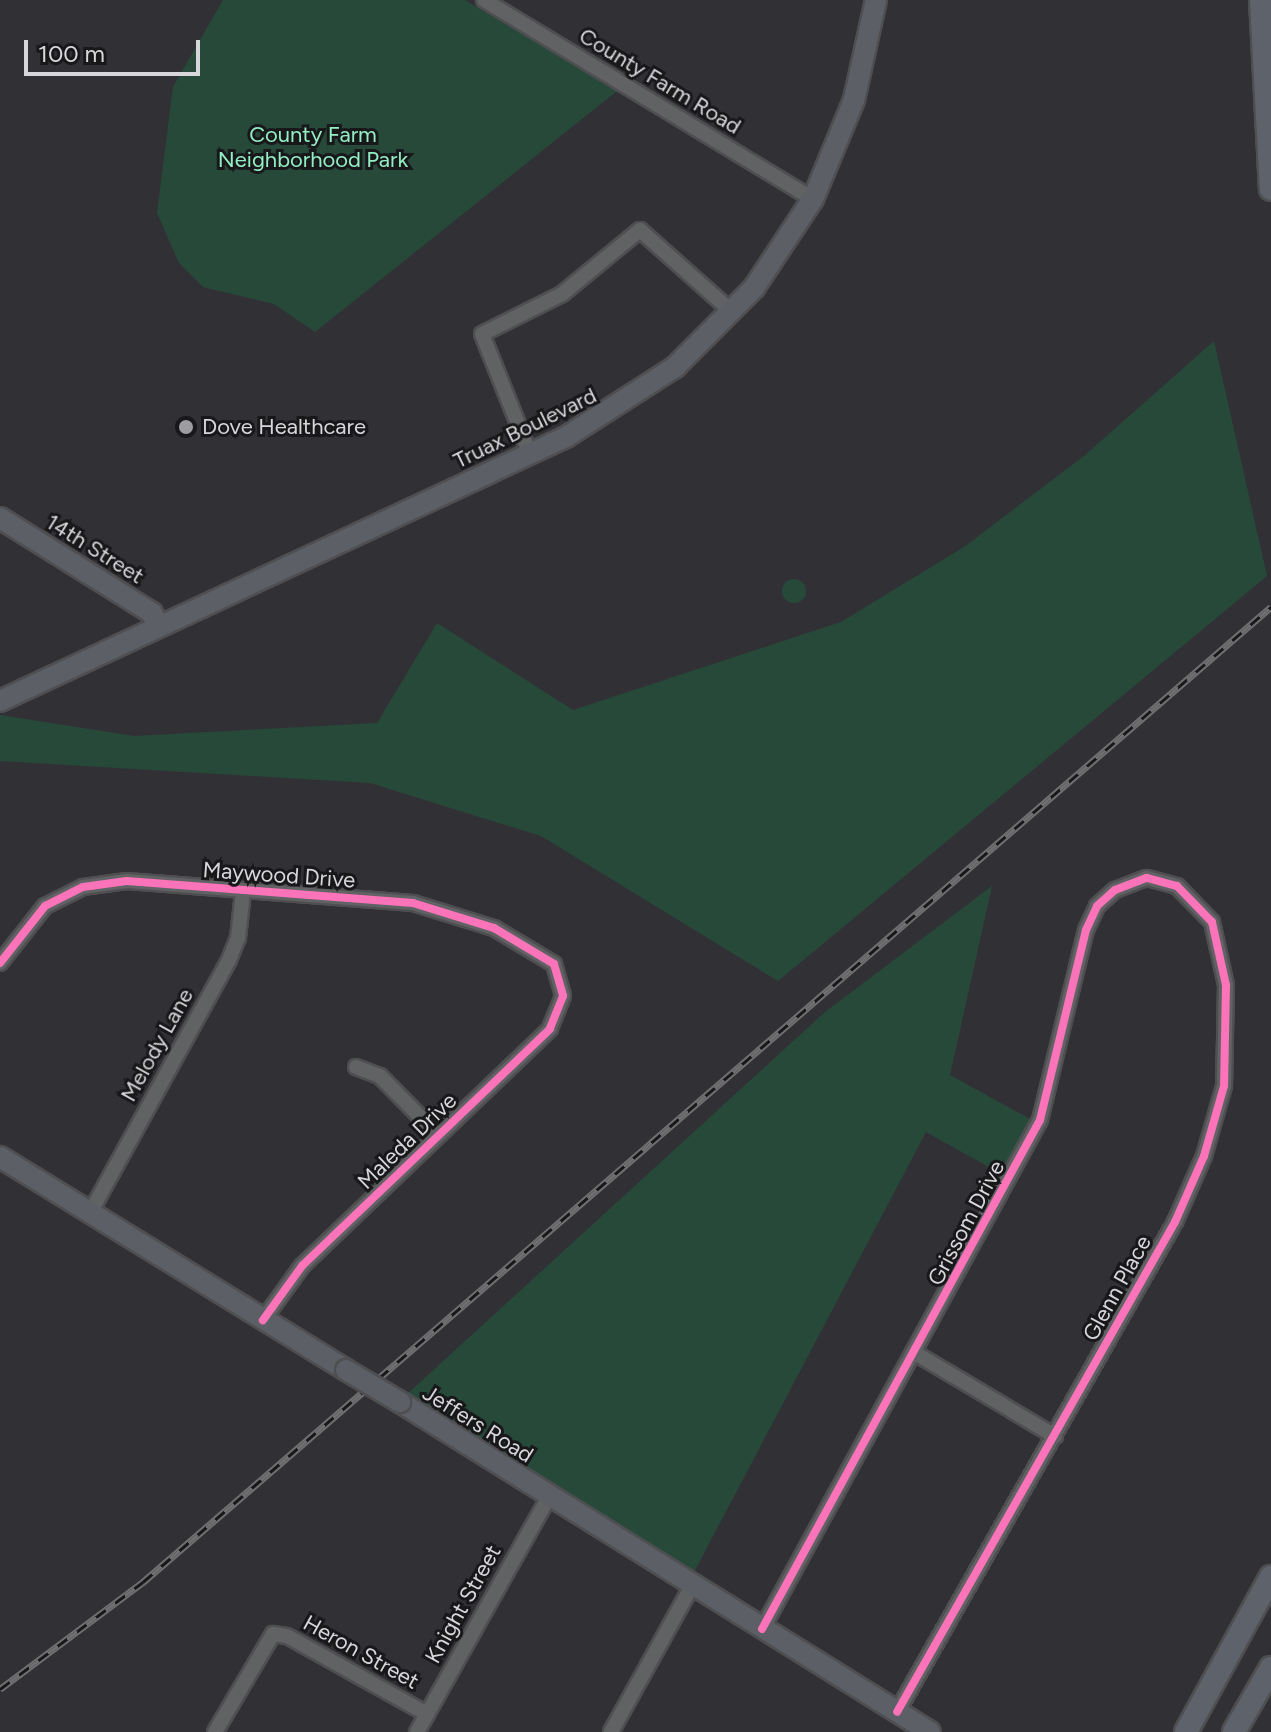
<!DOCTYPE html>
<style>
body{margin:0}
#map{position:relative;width:1271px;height:1732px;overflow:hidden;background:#313135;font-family:Figtree,sans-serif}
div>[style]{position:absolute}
.green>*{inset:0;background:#27493a}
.round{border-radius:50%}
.roads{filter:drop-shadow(2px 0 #4f4f52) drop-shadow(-2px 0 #4f4f52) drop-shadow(0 2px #4f4f52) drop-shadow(0 -2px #4f4f52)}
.street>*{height:14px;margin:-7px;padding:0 7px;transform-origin:7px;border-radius:7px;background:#616264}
.secondary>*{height:20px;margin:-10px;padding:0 10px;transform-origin:10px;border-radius:10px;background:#5c5f65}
.primary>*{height:22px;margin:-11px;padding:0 11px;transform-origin:11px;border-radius:11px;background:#5e636b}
.rail>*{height:7px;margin-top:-3.5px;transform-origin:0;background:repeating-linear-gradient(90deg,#18181b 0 12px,#6f6f71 0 24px);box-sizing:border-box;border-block:2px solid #6f6f71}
.bridges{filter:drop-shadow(2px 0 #4f4f52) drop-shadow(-2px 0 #4f4f52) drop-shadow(0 2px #4f4f52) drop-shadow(0 -2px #4f4f52)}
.secondary-bridge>*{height:20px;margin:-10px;padding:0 10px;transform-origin:10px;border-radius:10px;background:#5c5f65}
.cycleway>*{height:8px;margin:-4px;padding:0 4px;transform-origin:4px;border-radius:4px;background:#fb73b8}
.dots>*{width:22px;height:22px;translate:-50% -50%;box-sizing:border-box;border:4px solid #18181b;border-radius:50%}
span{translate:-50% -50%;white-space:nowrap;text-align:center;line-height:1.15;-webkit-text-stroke:6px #18181b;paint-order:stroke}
.street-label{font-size:22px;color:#d7d7db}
.park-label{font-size:22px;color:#92eec3}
.poi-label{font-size:22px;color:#d7d7db}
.left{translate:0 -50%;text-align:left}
.scale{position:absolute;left:24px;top:40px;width:176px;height:36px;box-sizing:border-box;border:4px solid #d7d7db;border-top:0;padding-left:10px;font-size:24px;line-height:28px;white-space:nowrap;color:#d7d7db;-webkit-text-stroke:6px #18181b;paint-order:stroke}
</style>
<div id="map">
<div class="green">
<div style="clip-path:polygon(223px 0,465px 0,617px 91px,315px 332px,274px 304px,203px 287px,179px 263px,157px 213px,173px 87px)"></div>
<div style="clip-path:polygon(1214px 341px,1267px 576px,778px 981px,541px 836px,370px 783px,0 761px,0 715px,134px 736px,377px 723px,437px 623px,573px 710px,841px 622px,964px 547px,1084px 456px)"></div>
<div class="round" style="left:782px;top:579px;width:24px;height:24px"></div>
<div style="clip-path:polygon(992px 886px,950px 1075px,1030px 1119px,1025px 1131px,1003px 1175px,926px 1132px,692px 1576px,405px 1396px,825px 1012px)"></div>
</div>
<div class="roads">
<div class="street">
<div style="left:484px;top:0;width:385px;rotate:31.2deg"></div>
<div style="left:530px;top:454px;width:129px;rotate:-111.8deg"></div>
<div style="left:482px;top:334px;width:89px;rotate:-26.6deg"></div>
<div style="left:562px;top:294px;width:101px;rotate:-39.4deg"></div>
<div style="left:640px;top:230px;width:123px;rotate:41.7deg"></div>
<div style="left:0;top:963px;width:73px;rotate:-51.7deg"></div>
<div style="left:45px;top:906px;width:42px;rotate:-26.6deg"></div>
<div style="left:83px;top:887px;width:44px;rotate:-7.8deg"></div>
<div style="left:127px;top:881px;width:287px;rotate:4.4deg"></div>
<div style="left:413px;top:903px;width:85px;rotate:17.2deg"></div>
<div style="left:494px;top:928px;width:70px;rotate:31deg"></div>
<div style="left:554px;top:964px;width:33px;rotate:74deg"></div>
<div style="left:563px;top:996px;width:35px;rotate:112deg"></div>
<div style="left:550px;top:1029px;width:343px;rotate:136.3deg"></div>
<div style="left:302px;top:1266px;width:67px;rotate:125.8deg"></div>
<div style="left:356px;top:1067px;width:26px;rotate:21deg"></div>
<div style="left:380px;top:1076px;width:83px;rotate:45.5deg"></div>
<div style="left:90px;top:1213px;width:289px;rotate:-61.2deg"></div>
<div style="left:229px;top:960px;width:24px;rotate:-68deg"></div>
<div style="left:238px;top:938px;width:46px;rotate:-83.8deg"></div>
<div style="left:915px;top:1353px;width:163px;rotate:30.7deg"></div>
<div style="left:762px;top:1629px;width:580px;rotate:-61.36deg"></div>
<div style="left:1040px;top:1120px;width:195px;rotate:-76.4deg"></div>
<div style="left:1086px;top:930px;width:26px;rotate:-65deg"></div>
<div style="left:1097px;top:906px;width:24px;rotate:-42deg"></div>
<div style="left:1115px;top:890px;width:34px;rotate:-21deg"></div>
<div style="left:1147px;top:878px;width:31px;rotate:15deg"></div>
<div style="left:1177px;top:886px;width:50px;rotate:45.8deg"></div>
<div style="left:1212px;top:922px;width:65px;rotate:77.5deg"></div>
<div style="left:1226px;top:985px;width:101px;rotate:91.1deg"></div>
<div style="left:1224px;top:1086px;width:73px;rotate:105.9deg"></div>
<div style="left:1204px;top:1156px;width:72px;rotate:113.7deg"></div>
<div style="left:1175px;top:1222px;width:563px;rotate:119.57deg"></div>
<div style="left:215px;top:1732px;width:114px;rotate:-59.4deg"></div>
<div style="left:273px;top:1634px;width:14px;rotate:8deg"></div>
<div style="left:287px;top:1636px;width:160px;rotate:29.1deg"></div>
<div style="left:417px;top:1732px;width:270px;rotate:-60.7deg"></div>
<div style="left:611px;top:1732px;width:167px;rotate:-61deg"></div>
</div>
<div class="secondary">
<div style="left:0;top:518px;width:179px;rotate:32deg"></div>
<div style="left:152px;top:613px;width:14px;rotate:65deg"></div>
<div style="left:0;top:701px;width:625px;rotate:-25.01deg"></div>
<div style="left:566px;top:437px;width:130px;rotate:-32.7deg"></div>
<div style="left:675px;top:367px;width:112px;rotate:-45deg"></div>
<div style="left:754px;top:288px;width:107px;rotate:-56.5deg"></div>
<div style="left:813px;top:199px;width:107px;rotate:-67.5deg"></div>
<div style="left:854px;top:100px;width:102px;rotate:-77.6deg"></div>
<div style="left:0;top:1157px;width:406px;rotate:31.6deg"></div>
<div style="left:400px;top:1402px;width:624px;rotate:31.91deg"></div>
</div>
<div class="primary">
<div style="left:1261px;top:0;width:189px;rotate:87deg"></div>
<div style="left:1186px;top:1732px;width:177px;rotate:-61.3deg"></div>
<div style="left:1234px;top:1732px;width:74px;rotate:-60deg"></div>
</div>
</div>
<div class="rail">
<div style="left:0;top:1689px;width:179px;rotate:-36.8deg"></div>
<div style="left:143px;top:1582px;width:1491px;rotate:-40.84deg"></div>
</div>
<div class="bridges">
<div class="secondary-bridge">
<div style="left:346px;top:1370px;width:63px;rotate:30.7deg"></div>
</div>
</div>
<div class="cycleway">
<div style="left:0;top:963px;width:73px;rotate:-51.7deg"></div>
<div style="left:45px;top:906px;width:42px;rotate:-26.6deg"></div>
<div style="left:83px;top:887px;width:44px;rotate:-7.8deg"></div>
<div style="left:127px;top:881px;width:287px;rotate:4.4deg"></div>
<div style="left:413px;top:903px;width:85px;rotate:17.2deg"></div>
<div style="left:494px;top:928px;width:70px;rotate:31deg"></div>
<div style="left:554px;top:964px;width:33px;rotate:74deg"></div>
<div style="left:563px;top:996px;width:35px;rotate:112deg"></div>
<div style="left:550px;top:1029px;width:343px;rotate:136.3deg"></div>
<div style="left:302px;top:1266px;width:67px;rotate:125.8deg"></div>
<div style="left:762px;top:1629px;width:580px;rotate:-61.36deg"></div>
<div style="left:1040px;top:1120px;width:195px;rotate:-76.4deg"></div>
<div style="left:1086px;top:930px;width:26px;rotate:-65deg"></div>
<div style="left:1097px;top:906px;width:24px;rotate:-42deg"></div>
<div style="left:1115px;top:890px;width:34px;rotate:-21deg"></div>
<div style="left:1147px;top:878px;width:31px;rotate:15deg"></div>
<div style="left:1177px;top:886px;width:50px;rotate:45.8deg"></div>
<div style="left:1212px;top:922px;width:65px;rotate:77.5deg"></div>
<div style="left:1226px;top:985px;width:101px;rotate:91.1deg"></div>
<div style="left:1224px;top:1086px;width:73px;rotate:105.9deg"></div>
<div style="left:1204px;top:1156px;width:72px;rotate:113.7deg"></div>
<div style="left:1175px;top:1222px;width:563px;rotate:119.57deg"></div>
</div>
<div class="dots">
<div style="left:186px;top:427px;background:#9d9da1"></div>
</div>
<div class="street-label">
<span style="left:660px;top:81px;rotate:31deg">County Farm Road</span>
<span style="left:525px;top:428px;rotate:-26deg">Truax Boulevard</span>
<span style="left:95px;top:549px;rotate:32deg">14th Street</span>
<span style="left:279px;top:875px;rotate:4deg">Maywood Drive</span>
<span style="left:157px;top:1045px;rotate:-61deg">Melody Lane</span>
<span style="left:407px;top:1141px;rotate:-44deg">Maleda Drive</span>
<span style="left:966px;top:1223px;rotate:-62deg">Grissom Drive</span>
<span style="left:1117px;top:1288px;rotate:-61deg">Glenn Place</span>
<span style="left:478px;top:1424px;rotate:32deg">Jeffers Road</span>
<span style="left:463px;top:1604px;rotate:-61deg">Knight Street</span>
<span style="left:361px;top:1652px;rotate:29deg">Heron Street</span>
</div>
<div class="park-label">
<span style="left:313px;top:147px">County Farm<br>Neighborhood Park</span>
</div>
<div class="poi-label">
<span class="left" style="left:202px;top:427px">Dove Healthcare</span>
</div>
<div class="scale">100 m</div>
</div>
